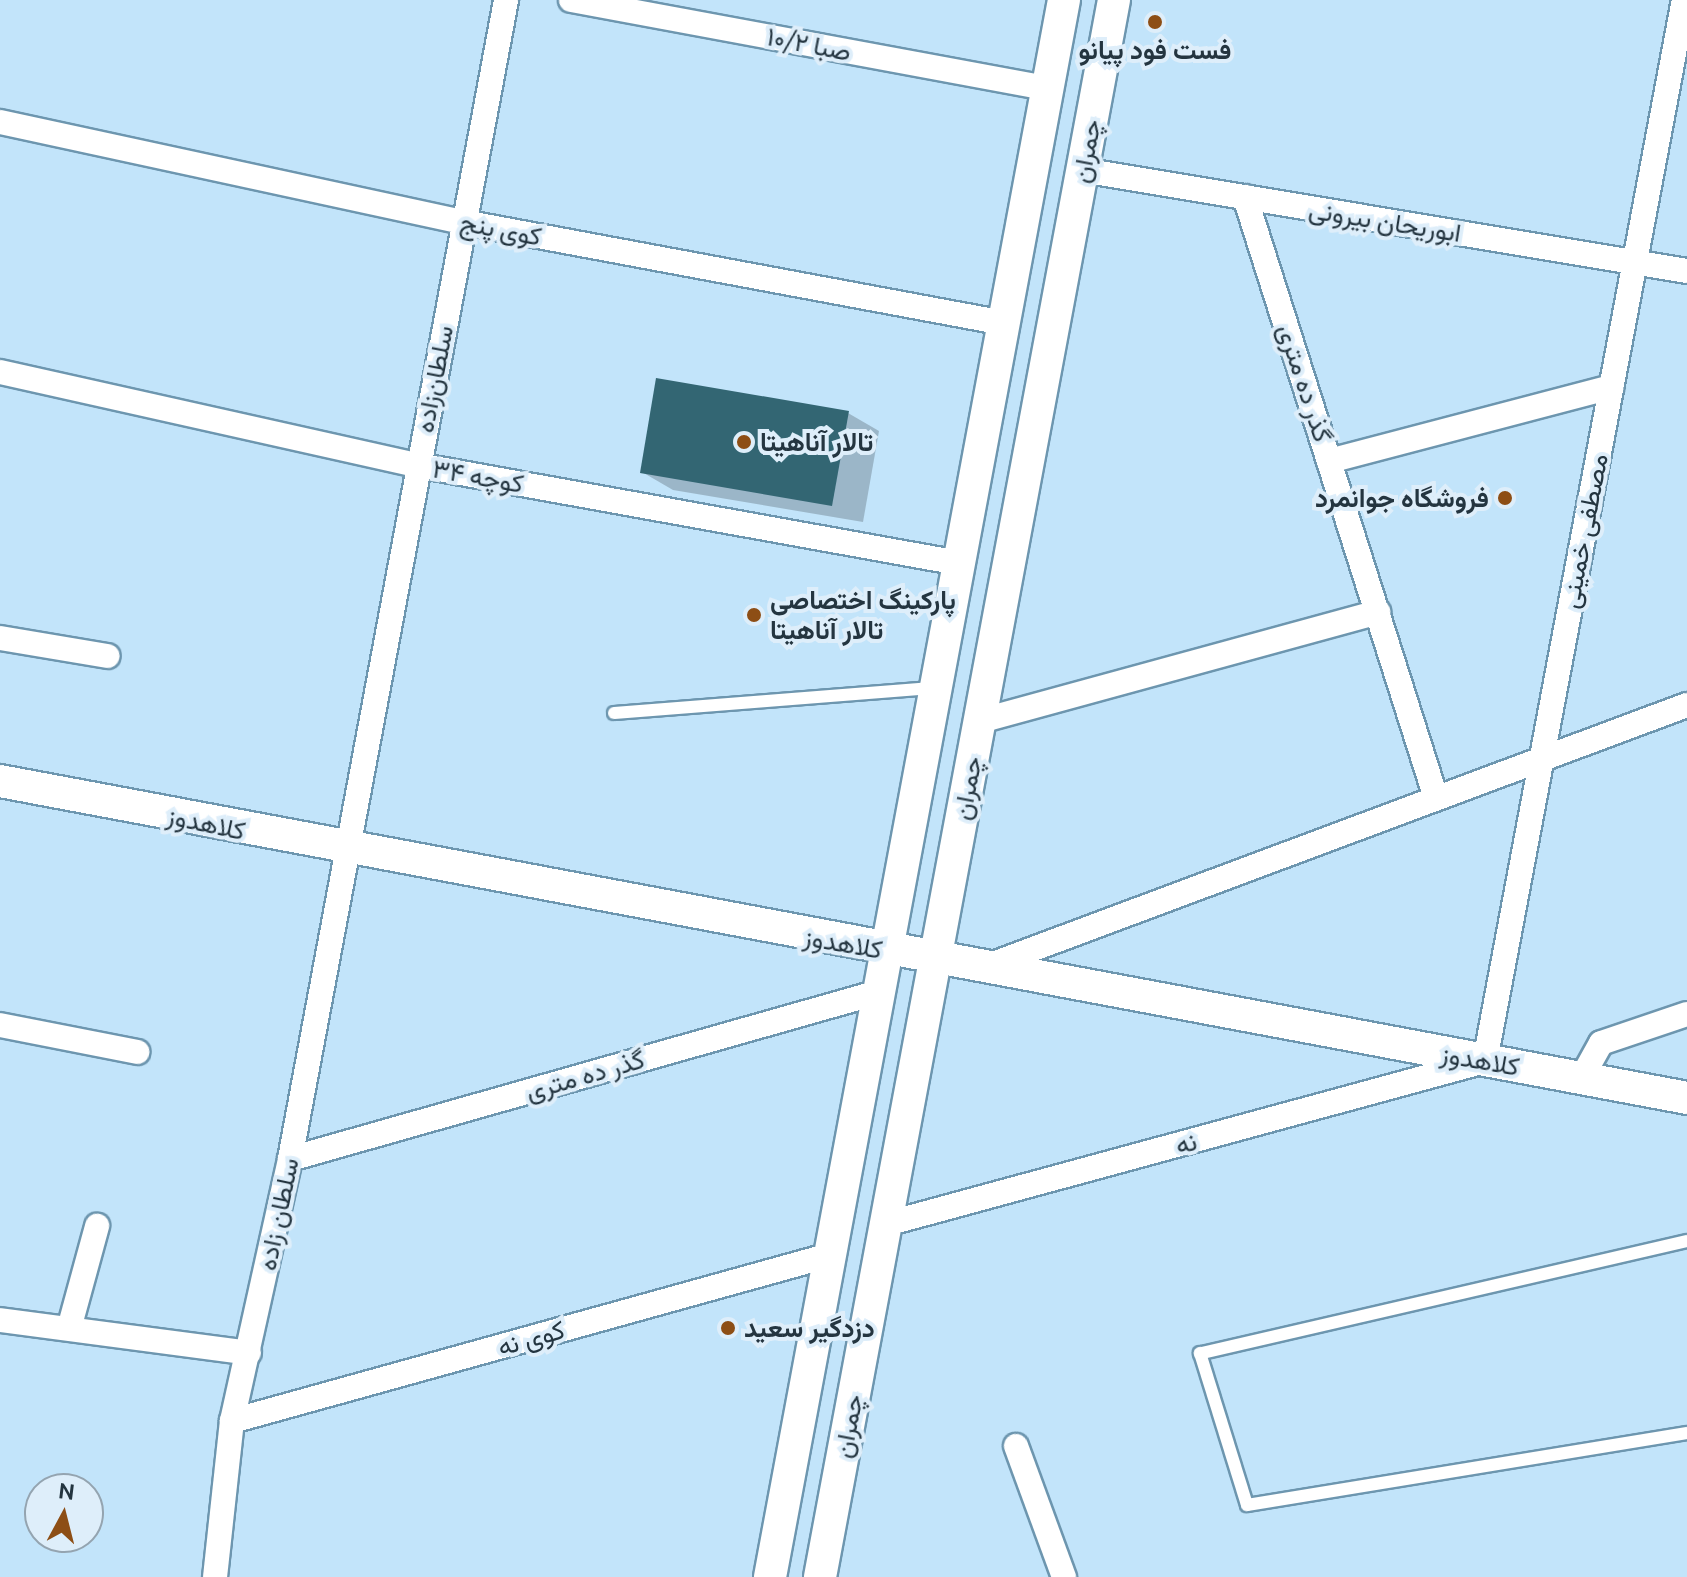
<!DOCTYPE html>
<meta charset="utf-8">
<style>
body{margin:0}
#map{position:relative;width:1687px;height:1577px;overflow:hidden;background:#c2e4fa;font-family:Ubuntu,Vazirmatn,sans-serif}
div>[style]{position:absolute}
.shadow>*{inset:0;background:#0003}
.building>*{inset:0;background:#336673}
.roads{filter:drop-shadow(2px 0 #6d96af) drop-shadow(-2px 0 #6d96af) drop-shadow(0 2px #6d96af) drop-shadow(0 -2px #6d96af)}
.service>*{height:12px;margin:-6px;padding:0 6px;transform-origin:6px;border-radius:6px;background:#fff}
.minor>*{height:24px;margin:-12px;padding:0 12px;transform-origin:12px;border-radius:12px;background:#fff}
.tertiary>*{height:32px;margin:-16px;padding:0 16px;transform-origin:16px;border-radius:16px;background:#fff}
.dots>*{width:22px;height:22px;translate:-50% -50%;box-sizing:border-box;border:4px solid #deeefa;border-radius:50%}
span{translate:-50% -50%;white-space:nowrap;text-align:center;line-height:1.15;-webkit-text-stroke:8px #deeefa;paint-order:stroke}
.street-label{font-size:26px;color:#243540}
.poi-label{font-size:26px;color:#243540;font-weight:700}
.left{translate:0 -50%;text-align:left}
.right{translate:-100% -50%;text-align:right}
.north{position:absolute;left:24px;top:1473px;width:80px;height:80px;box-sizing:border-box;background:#deeefa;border:2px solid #94a4b0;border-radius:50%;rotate:7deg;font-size:22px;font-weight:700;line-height:32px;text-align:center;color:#243540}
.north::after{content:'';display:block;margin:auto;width:28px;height:36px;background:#8d4e15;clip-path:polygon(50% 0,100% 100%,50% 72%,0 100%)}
</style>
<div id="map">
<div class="shadow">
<div style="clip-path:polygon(848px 413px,879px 431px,863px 522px,673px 490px,642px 472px)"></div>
</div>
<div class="building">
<div style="clip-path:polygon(656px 378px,849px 411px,832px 506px,640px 473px)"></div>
</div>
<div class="roads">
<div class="service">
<div style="left:614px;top:713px;width:319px;rotate:-4.5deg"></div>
<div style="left:1687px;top:1241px;width:500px;rotate:167deg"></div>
<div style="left:1200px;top:1353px;width:159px;rotate:72.8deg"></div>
<div style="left:1247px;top:1505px;width:446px;rotate:-9.3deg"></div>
</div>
<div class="minor">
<div style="left:571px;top:0;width:484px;rotate:10.5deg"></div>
<div style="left:0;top:122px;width:474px;rotate:12.2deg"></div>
<div style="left:463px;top:222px;width:550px;rotate:10.57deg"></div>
<div style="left:1082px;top:170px;width:613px;rotate:9.48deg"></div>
<div style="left:1245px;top:197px;width:631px;rotate:72.37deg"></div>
<div style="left:0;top:372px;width:427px;rotate:12.6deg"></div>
<div style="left:417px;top:465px;width:551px;rotate:10.25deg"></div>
<div style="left:1329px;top:461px;width:292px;rotate:-14.7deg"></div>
<div style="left:0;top:638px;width:109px;rotate:9.5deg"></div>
<div style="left:980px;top:721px;width:413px;rotate:-15.3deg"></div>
<div style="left:985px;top:967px;width:749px;rotate:-20.47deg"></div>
<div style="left:0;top:1025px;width:140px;rotate:11.1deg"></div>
<div style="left:1581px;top:1079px;width:41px;rotate:-60.9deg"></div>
<div style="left:1601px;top:1043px;width:91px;rotate:-18.6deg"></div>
<div style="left:290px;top:1159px;width:612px;rotate:-15.83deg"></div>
<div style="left:886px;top:1224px;width:621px;rotate:-15.22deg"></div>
<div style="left:1485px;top:1061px;width:1080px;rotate:-79.38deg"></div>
<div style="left:0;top:1320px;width:251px;rotate:7.5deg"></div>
<div style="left:70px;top:1325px;width:103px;rotate:-74.7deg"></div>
<div style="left:232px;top:1421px;width:621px;rotate:-15.51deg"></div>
<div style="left:1016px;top:1446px;width:140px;rotate:69.9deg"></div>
<div style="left:215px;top:1577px;width:157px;rotate:-83.8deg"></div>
<div style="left:232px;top:1421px;width:268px;rotate:-77.5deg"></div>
<div style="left:290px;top:1159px;width:1179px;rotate:-79.44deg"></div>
</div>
<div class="tertiary">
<div style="left:0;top:781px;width:1717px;rotate:10.64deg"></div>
<div style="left:770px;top:1577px;width:1604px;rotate:-79.44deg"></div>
<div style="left:820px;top:1577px;width:1604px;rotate:-79.44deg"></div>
</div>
</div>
<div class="dots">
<div style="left:1155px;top:22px;background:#8d4e15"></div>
<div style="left:744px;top:442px;background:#8d4e15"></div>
<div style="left:1505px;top:498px;background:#8d4e15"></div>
<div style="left:754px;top:615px;background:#8d4e15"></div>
<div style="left:728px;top:1328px;background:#8d4e15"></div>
</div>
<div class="street-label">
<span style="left:809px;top:44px;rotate:11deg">صبا ۱۰/۲</span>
<span style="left:1086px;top:151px;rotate:-79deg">چمران</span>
<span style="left:1385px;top:221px;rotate:9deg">ابوریحان بیرونی</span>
<span style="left:501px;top:229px;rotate:11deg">کوی پنج</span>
<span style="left:434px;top:379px;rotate:-79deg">سلطان‌زاده</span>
<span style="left:1305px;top:383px;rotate:72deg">گذر ده متری</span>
<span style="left:478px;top:476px;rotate:10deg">کوچه ۳۴</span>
<span style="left:1584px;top:531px;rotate:-79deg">مصطفی خمینی</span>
<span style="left:967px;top:788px;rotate:-79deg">چمران</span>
<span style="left:206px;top:823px;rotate:12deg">کلاهدوز</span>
<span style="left:843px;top:943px;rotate:10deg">کلاهدوز</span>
<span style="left:1480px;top:1060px;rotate:10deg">کلاهدوز</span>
<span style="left:585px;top:1075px;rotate:-16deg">گذر ده متری</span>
<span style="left:1186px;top:1143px;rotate:-15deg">نه</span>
<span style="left:278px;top:1214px;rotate:-78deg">سلطان زاده</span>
<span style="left:531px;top:1338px;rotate:-16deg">کوی نه</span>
<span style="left:848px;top:1426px;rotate:-79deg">چمران</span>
</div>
<div class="poi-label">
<span style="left:1155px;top:50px">فست فود پیانو</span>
<span class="left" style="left:760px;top:442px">تالار آناهیتا</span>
<span class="right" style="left:1489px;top:498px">فروشگاه جوانمرد</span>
<span class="left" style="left:770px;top:615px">پارکینگ اختصاصی<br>تالار آناهیتا</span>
<span class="left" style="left:744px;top:1328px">دزدگیر سعید</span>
</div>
<div class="north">N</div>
</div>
